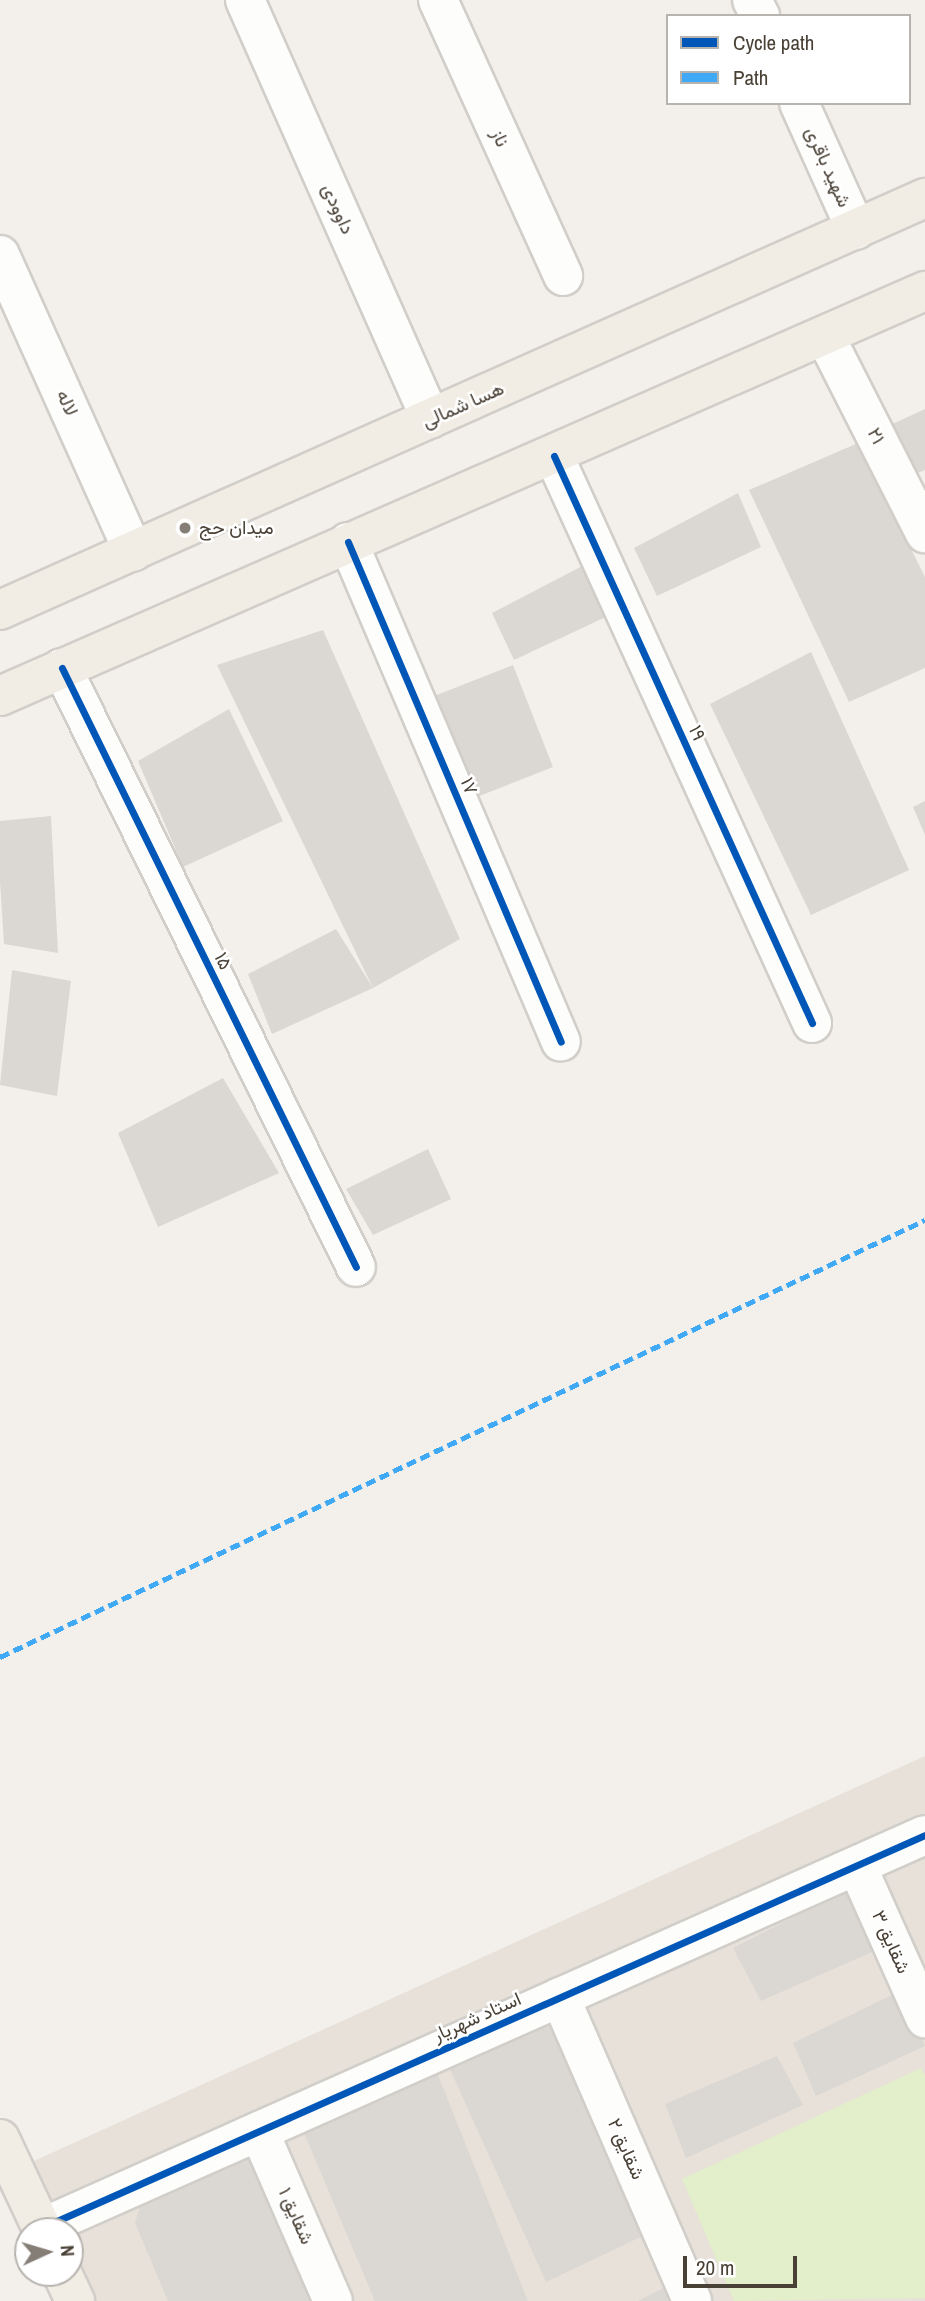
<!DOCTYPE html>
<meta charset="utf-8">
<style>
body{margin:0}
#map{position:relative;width:925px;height:2301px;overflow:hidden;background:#f3f0ec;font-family:"Archivo Narrow",Vazirmatn,sans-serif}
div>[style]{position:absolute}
.residential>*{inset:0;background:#e7e1d9}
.green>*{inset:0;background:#e3eeca}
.building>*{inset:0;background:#dbd7d2}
.roads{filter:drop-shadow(2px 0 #d1cec9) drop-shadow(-2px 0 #d1cec9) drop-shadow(0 2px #d1cec9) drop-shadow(0 -2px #d1cec9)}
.minor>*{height:38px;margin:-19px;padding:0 19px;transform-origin:19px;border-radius:19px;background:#fdfdfc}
.major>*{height:38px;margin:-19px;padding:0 19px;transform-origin:19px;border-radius:19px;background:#f2ede4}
.quiet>*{height:5px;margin-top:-2.5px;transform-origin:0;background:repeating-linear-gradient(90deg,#3fa9f5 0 10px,transparent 0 15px)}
.cycleway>*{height:7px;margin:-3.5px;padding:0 3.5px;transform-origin:3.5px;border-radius:3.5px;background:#0057b8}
.dots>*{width:19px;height:19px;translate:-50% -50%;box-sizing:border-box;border:4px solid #fff;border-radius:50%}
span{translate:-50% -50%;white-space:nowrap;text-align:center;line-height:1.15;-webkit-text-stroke:5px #fff;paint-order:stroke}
.street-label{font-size:19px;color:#4a4136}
.poi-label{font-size:19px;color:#4a4136}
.left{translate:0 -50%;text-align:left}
.legend{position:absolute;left:666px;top:14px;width:245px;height:91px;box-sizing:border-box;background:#fff;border:2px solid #b7b3af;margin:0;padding:9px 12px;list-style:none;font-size:21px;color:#4a4136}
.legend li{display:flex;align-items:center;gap:14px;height:35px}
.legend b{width:35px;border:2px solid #b7b3af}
.north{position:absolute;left:14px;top:2217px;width:70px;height:70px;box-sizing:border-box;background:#fff;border:2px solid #b7b3af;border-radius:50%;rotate:86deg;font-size:19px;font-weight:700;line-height:28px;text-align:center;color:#4a4136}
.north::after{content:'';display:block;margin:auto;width:24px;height:32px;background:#857e76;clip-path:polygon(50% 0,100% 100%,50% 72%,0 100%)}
.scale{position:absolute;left:683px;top:2256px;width:114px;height:32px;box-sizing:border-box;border:4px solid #4a4136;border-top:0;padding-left:9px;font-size:21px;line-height:24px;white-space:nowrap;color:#4a4136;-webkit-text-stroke:5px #fff;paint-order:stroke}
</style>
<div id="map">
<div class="residential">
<div style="clip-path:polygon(925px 1756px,925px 2301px,84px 2301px,70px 2270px,70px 2231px,23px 2166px)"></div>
</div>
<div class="green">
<div style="clip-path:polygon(921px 2068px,925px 2076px,925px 2298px,734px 2301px,682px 2179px)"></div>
</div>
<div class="building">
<div style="clip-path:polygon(925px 409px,925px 470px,902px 479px,877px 431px)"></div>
<div style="clip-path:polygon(858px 443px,925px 577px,925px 668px,849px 702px,749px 490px)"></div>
<div style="clip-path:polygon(738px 493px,761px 547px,657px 596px,634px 548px)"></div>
<div style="clip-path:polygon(588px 563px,610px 615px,514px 660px,492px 613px)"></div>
<div style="clip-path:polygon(323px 630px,460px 939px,373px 988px,217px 665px)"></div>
<div style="clip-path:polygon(811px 652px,909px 870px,811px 915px,710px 704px)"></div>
<div style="clip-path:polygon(513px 665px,553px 767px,464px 802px,424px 700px)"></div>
<div style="clip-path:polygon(229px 709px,283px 821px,183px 867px,138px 761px)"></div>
<div style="clip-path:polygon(925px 801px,925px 835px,913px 807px)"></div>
<div style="clip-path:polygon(51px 816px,58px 953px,4px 944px,0 881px,0 821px)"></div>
<div style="clip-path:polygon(336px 929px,373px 988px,272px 1034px,248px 974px)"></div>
<div style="clip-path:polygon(12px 970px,71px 981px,57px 1096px,0 1085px)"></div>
<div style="clip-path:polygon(223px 1078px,279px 1173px,158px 1227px,118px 1133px)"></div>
<div style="clip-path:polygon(428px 1149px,451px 1199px,373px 1235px,346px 1189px)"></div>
<div style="clip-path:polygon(855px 1886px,881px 1948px,761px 2001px,733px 1948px)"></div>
<div style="clip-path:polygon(900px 1991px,925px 2046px,816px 2096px,793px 2043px)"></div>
<div style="clip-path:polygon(546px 2026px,567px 2032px,653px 2231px,546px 2282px,449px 2067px)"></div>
<div style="clip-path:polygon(777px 2056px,803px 2105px,686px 2158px,665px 2104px)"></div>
<div style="clip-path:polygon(436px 2070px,528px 2301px,375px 2301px,304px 2133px)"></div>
<div style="clip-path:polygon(258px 2148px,324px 2301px,168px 2301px,135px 2223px,143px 2197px)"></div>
<div style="clip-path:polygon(675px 2282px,684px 2301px,638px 2301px)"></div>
</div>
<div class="roads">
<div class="minor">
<div style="left:245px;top:0;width:458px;rotate:66.1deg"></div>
<div style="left:438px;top:0;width:303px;rotate:65.6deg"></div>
<div style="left:752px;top:0;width:18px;rotate:63deg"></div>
<div style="left:799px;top:103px;width:139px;rotate:65.8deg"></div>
<div style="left:0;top:255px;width:325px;rotate:65.8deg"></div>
<div style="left:826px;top:338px;width:219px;rotate:63.1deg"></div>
<div style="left:554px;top:456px;width:623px;rotate:65.53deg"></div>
<div style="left:348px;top:542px;width:543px;rotate:66.93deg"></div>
<div style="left:62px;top:668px;width:667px;rotate:63.86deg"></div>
<div style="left:857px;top:1866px;width:167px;rotate:65.9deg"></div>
<div style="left:560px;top:1997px;width:331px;rotate:66.5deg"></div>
<div style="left:259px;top:2131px;width:185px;rotate:66.5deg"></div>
<div style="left:41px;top:2228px;width:967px;rotate:-23.97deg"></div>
</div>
<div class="major">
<div style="left:0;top:610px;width:1013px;rotate:-24.01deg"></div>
<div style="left:0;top:696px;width:1010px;rotate:-23.65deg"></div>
<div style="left:0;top:2139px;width:102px;rotate:64.9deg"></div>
<div style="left:62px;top:2273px;width:31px;rotate:65deg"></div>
</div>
</div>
<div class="quiet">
<div style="left:0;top:1657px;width:1023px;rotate:-25.29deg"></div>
</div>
<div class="cycleway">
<div style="left:554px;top:456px;width:623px;rotate:65.53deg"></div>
<div style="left:348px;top:542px;width:543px;rotate:66.93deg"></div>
<div style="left:62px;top:668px;width:667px;rotate:63.86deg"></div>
<div style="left:41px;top:2228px;width:967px;rotate:-23.97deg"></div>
</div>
<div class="dots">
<div style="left:185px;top:528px;background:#857e76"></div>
</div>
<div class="street-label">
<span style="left:500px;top:138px;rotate:66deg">ناز</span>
<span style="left:828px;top:167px;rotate:66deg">شهید باقری</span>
<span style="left:338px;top:209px;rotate:66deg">داوودی</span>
<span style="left:67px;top:403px;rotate:66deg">لاله</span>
<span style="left:463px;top:405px;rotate:-24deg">هسا شمالی</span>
<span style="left:876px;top:436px;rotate:63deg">۲۱</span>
<span style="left:697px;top:733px;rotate:66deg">۱۹</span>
<span style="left:469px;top:786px;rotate:67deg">۱۷</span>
<span style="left:223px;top:961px;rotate:64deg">۱۵</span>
<span style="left:891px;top:1942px;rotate:66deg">شقایق ۳</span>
<span style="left:477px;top:2017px;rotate:-24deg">استاد شهریار</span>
<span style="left:626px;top:2149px;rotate:66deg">شقایق ۲</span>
<span style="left:296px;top:2216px;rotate:66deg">شقایق ۱</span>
</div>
<div class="poi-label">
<span class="left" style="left:199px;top:528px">میدان حج</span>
</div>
<ul class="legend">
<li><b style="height:9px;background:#0057b8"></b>Cycle path</li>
<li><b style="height:9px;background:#3fa9f5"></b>Path</li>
</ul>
<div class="north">N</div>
<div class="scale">20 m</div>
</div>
